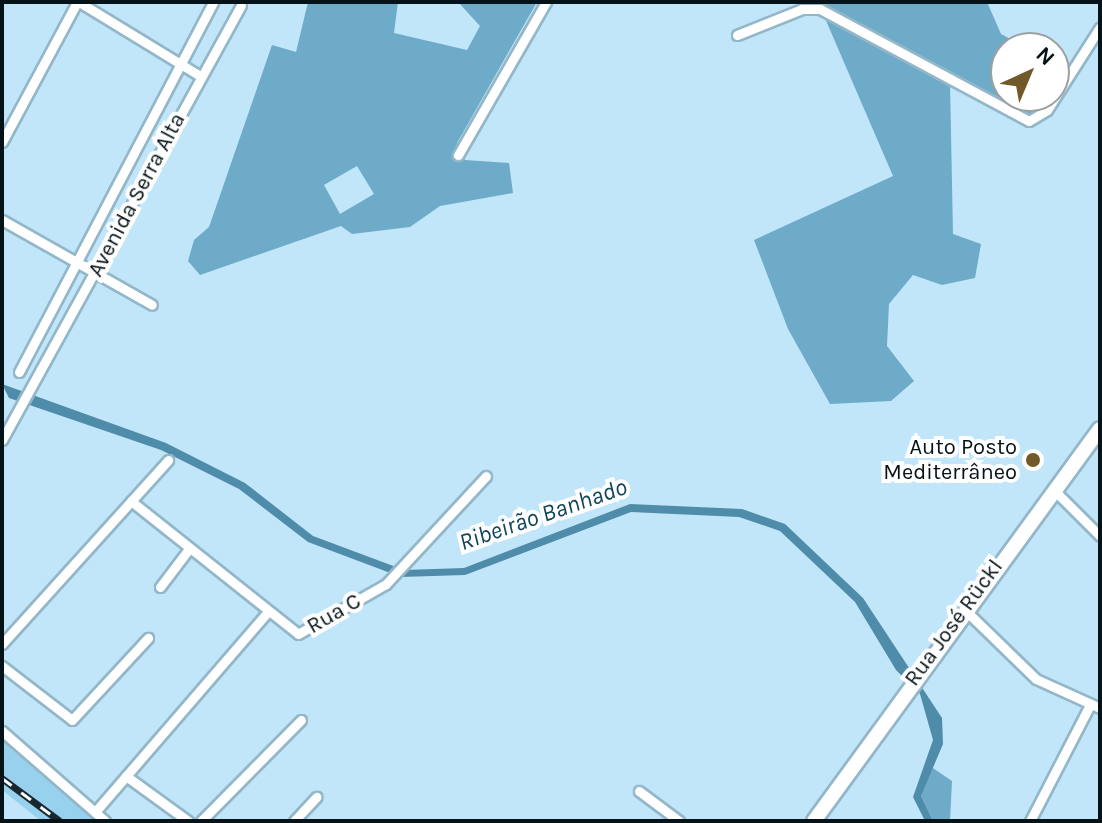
<!DOCTYPE html>
<meta charset="utf-8">
<style>
body{margin:0}
#map{position:relative;width:1102px;height:823px;overflow:hidden;background:#c1e6f9;font-family:Karla,sans-serif}
div>[style]{position:absolute}
.green>*{inset:0;background:#97d1ee}
.forest>*{inset:0;background:#6eabc9}
.water>*{inset:0;background:#4f8ca9}
.roads{filter:drop-shadow(2px 0 #93b7c9) drop-shadow(-2px 0 #93b7c9) drop-shadow(0 2px #93b7c9) drop-shadow(0 -2px #93b7c9)}
.street>*{height:9px;margin:-4.5px;padding:0 4.5px;transform-origin:4.5px;border-radius:4.5px;background:#fff}
.secondary>*{height:14px;margin:-7px;padding:0 7px;transform-origin:7px;border-radius:7px;background:#fff}
.rail>*{height:7px;margin-top:-3.5px;transform-origin:0;background:repeating-linear-gradient(90deg,#fff 0 12px,#192830 0 24px);box-sizing:border-box;border-block:2px solid #192830}
.dots>*{width:22px;height:22px;translate:-50% -50%;box-sizing:border-box;border:4px solid #fff;border-radius:50%}
span{translate:-50% -50%;white-space:nowrap;text-align:center;line-height:1.15;-webkit-text-stroke:8px #fff;paint-order:stroke}
.street-label{font-size:22px;color:#051218}
.poi-label{font-size:22px;color:#051218}
.right{translate:-100% -50%;text-align:right}
.water-label{font-size:24px;color:#104459;font-style:italic}
.frame{position:absolute;inset:0;border:4px solid #051218;pointer-events:none}
.north{position:absolute;left:990px;top:32px;width:80px;height:80px;box-sizing:border-box;background:#fff;border:2px solid #9ba0a3;border-radius:50%;rotate:44deg;font-size:22px;font-weight:700;line-height:32px;text-align:center;color:#051218}
.north::after{content:'';display:block;margin:auto;width:28px;height:36px;background:#72592a;clip-path:polygon(50% 0,100% 100%,50% 72%,0 100%)}
</style>
<div id="map">
<div class="green">
<div style="clip-path:polygon(2px 740px,92px 818px,96px 821px,41px 821px,2px 790px)"></div>
</div>
<div class="forest">
<div style="clip-path:polygon(evenodd,308px 2px,398px 2px,394px 33px,467px 50px,480px 26px,458px 2px,537px 2px,457px 143px,465px 160px,509px 163px,513px 193px,440px 206px,410px 227px,352px 234px,341px 226px,200px 275px,188px 261px,194px 240px,209px 227px,272px 45px,296px 52px,308px 2px,357px 166px,374px 194px,340px 214px,324px 185px,357px 166px)"></div>
<div style="clip-path:polygon(811px 2px,987px 2px,1001px 34px,1027px 48px,1006px 48px,1006px 96px,1054px 96px,1054px 62px,1072px 71px,1047px 110px,1029px 121px,950px 82px,953px 234px,981px 244px,975px 278px,942px 285px,913px 275px,889px 304px,887px 346px,914px 381px,891px 401px,830px 404px,788px 329px,754px 240px,893px 176px,821px 9px)"></div>
<div style="clip-path:polygon(930px 766px,952px 781px,950px 821px,933px 821px,921px 796px)"></div>
</div>
<div class="water">
<div style="clip-path:polygon(2px 384px,166px 443px,245px 483px,313px 536px,404px 570px,464px 568px,630px 504px,742px 509px,785px 524px,863px 598px,942px 718px,943px 744px,921px 796px,933px 821px,925px 821px,913px 797px,933px 740px,920px 694px,896px 670px,855px 602px,780px 531px,739px 517px,631px 512px,465px 575px,401px 577px,308px 542px,239px 489px,161px 450px,9px 398px)"></div>
</div>
<div class="roads">
<div class="street">
<div style="left:79px;top:2px;width:142px;rotate:31.4deg"></div>
<div style="left:737px;top:35px;width:70px;rotate:-21.8deg"></div>
<div style="left:802px;top:9px;width:18px"></div>
<div style="left:820px;top:9px;width:237px;rotate:28.2deg"></div>
<div style="left:1029px;top:121px;width:21px;rotate:-31deg"></div>
<div style="left:1047px;top:110px;width:98px;rotate:-57.4deg"></div>
<div style="left:2px;top:142px;width:159px;rotate:-61.8deg"></div>
<div style="left:458px;top:155px;width:177px;rotate:-60.1deg"></div>
<div style="left:2px;top:220px;width:172px;rotate:29.5deg"></div>
<div style="left:19px;top:372px;width:418px;rotate:-62.3deg"></div>
<div style="left:2px;top:440px;width:496px;rotate:-61.2deg"></div>
<div style="left:1053px;top:489px;width:66px;rotate:45deg"></div>
<div style="left:131px;top:501px;width:213px;rotate:38.5deg"></div>
<div style="left:298px;top:634px;width:101px;rotate:-29.6deg"></div>
<div style="left:386px;top:584px;width:147px;rotate:-47.2deg"></div>
<div style="left:160px;top:587px;width:48px;rotate:-52.7deg"></div>
<div style="left:964px;top:609px;width:100px;rotate:44.2deg"></div>
<div style="left:1036px;top:679px;width:70px;rotate:24.4deg"></div>
<div style="left:2px;top:644px;width:248px;rotate:-47.9deg"></div>
<div style="left:2px;top:666px;width:88px;rotate:37.6deg"></div>
<div style="left:72px;top:720px;width:112px;rotate:-47.2deg"></div>
<div style="left:2px;top:731px;width:137px;rotate:41.1deg"></div>
<div style="left:126px;top:776px;width:77px;rotate:36deg"></div>
<div style="left:639px;top:791px;width:50px;rotate:36.9deg"></div>
<div style="left:95px;top:812px;width:263px;rotate:-49.2deg"></div>
<div style="left:201px;top:821px;width:142px;rotate:-45.3deg"></div>
<div style="left:294px;top:821px;width:33px;rotate:-47deg"></div>
<div style="left:1030px;top:821px;width:131px;rotate:-62.7deg"></div>
</div>
<div class="secondary">
<div style="left:814px;top:821px;width:485px;rotate:-53.9deg"></div>
</div>
</div>
<div class="rail">
<div style="left:2px;top:778px;width:72px;rotate:36.6deg"></div>
</div>
<div class="dots">
<div style="left:1033px;top:460px;background:#72592a"></div>
</div>
<div class="street-label">
<span style="left:137px;top:195px;rotate:-62deg">Avenida Serra Alta</span>
<span style="left:334px;top:614px;rotate:-30deg">Rua C</span>
<span style="left:954px;top:623px;rotate:-54deg">Rua José Rückl</span>
</div>
<div class="poi-label">
<span class="right" style="left:1017px;top:460px">Auto Posto<br>Mediterrâneo</span>
</div>
<div class="water-label">
<span style="left:543px;top:515px;rotate:-19deg">Ribeirão Banhado</span>
</div>
<div class="frame"></div>
<div class="north">N</div>
</div>
